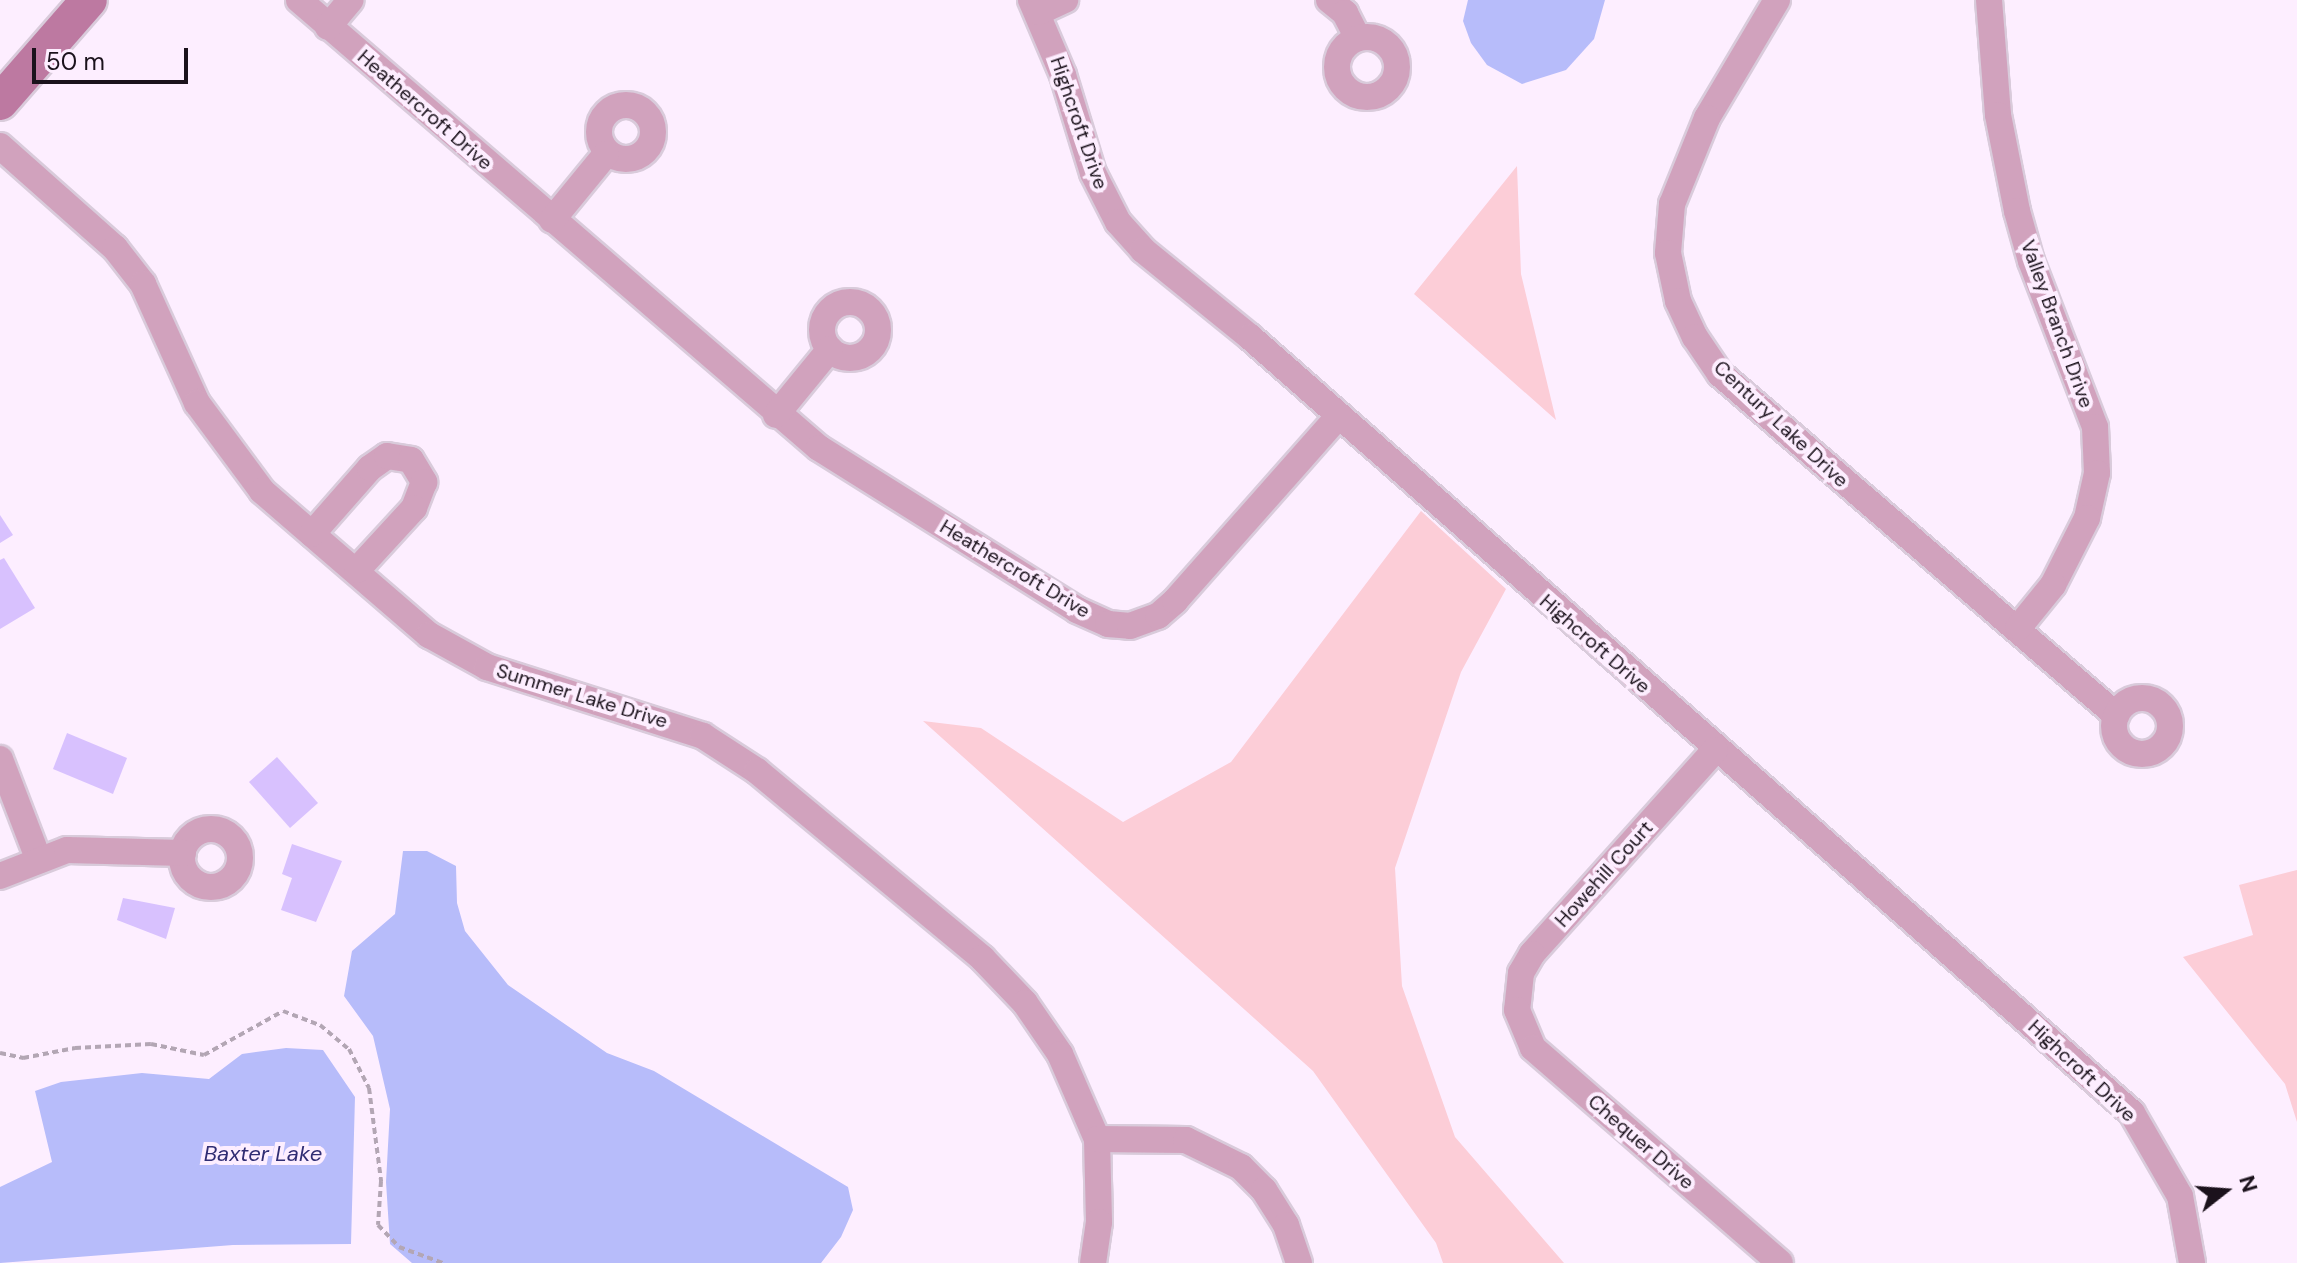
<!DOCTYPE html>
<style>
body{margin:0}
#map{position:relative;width:2297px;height:1263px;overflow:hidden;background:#fdeeff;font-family:"DM Sans",sans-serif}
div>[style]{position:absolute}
.green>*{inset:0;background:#fccdd7}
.water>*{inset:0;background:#b7bcfa}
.building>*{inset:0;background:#d8c1fe}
.path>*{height:4px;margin-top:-2px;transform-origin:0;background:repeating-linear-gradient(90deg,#b3a6b4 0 6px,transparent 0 10px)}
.roads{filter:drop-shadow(2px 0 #d9cbdb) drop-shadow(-2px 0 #d9cbdb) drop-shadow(0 2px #d9cbdb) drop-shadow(0 -2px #d9cbdb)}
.minor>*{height:26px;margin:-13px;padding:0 13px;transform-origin:13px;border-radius:13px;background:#d1a2bd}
.minor>.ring{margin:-13px;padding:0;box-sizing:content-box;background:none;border:26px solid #d1a2bd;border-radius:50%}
.secondary>*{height:36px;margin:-18px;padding:0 18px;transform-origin:18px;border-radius:18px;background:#bd79a1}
span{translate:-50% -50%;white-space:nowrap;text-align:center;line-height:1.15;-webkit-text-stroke:8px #fdeeff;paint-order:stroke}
.street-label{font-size:20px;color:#1b121c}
.water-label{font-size:22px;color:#302d73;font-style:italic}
.north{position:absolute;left:2185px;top:1151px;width:80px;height:80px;-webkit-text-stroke:6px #fdeeff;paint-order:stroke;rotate:73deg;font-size:22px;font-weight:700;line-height:32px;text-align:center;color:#1b121c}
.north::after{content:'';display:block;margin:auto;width:28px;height:36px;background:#1b121c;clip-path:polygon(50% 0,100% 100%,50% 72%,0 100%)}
.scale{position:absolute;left:32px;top:48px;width:156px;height:36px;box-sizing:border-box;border:4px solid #1b121c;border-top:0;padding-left:10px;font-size:24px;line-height:28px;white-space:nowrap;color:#1b121c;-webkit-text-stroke:6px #fdeeff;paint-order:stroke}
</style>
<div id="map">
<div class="green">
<div style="clip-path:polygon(1517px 166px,1521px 274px,1556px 420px,1414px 294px)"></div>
<div style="clip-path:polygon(1421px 511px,1506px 589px,1461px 672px,1395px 868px,1402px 986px,1455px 1137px,1564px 1263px,1443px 1263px,1436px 1243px,1313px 1071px,923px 721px,981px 728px,1123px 822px,1231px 762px)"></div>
<div style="clip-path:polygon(2297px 870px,2297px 1122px,2285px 1084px,2183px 957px,2253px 935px,2239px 885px)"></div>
</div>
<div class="water">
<div style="clip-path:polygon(1468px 0,1605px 0,1594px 39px,1566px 70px,1522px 84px,1487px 65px,1471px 43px,1463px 21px)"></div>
<div style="clip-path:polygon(403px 851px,427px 851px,456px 866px,457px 903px,465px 931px,508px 985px,607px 1053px,654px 1071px,848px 1187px,853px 1210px,841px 1237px,821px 1263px,412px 1263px,390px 1244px,386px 1182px,390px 1109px,373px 1036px,344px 996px,352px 951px,395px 914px)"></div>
<div style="clip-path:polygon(286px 1048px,323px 1050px,355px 1097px,351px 1244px,233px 1245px,0 1263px,0 1187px,52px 1162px,35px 1091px,61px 1082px,142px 1073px,209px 1079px,242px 1054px)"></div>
</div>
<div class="building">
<div style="clip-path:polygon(0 515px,13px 535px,0 543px)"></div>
<div style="clip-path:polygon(4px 558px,35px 608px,0 629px,0 560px)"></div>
<div style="clip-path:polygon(67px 733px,127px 758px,113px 794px,53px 769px)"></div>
<div style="clip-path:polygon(277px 757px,318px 803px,290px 828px,249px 782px)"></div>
<div style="clip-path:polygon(292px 844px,342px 861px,316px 922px,281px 910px,292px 878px,282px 874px)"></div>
<div style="clip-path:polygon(123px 898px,175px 908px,166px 939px,117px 920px)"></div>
</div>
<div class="path">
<div style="left:0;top:1053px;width:24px;rotate:12deg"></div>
<div style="left:23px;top:1058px;width:53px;rotate:-10.9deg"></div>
<div style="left:75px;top:1048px;width:76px;rotate:-3deg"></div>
<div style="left:151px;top:1044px;width:54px;rotate:11.7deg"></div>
<div style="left:204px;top:1055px;width:90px;rotate:-29.1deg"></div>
<div style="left:283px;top:1011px;width:40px;rotate:21deg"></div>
<div style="left:320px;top:1025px;width:38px;rotate:40deg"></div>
<div style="left:349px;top:1049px;width:44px;rotate:62.9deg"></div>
<div style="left:369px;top:1088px;width:94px;rotate:82.6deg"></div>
<div style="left:381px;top:1181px;width:44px;rotate:93.9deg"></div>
<div style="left:378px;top:1225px;width:30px;rotate:46deg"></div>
<div style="left:399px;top:1247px;width:47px;rotate:20deg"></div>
</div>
<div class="roads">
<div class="minor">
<div style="left:299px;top:0;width:686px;rotate:40.75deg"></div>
<div style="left:819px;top:448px;width:305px;rotate:32.1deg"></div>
<div style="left:1077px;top:610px;width:34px;rotate:24deg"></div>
<div style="left:1108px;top:624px;width:22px;rotate:5deg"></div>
<div style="left:1130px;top:626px;width:30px;rotate:-20deg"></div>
<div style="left:1158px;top:616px;width:23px;rotate:-41deg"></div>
<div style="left:1175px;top:601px;width:246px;rotate:-48.5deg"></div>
<div style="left:1031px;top:0;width:82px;rotate:66.9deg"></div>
<div style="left:1063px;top:75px;width:102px;rotate:73deg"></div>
<div style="left:1093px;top:173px;width:55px;rotate:63deg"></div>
<div style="left:1118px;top:222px;width:38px;rotate:48deg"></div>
<div style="left:1143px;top:250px;width:138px;rotate:39.1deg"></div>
<div style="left:1250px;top:337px;width:1175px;rotate:41.34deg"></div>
<div style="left:2132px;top:1113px;width:96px;rotate:60deg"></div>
<div style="left:2180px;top:1196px;width:68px;rotate:79.8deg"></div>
<div style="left:1329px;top:0;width:21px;rotate:39deg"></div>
<div style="left:1345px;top:13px;width:28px;rotate:63deg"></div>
<div style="left:1777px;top:0;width:137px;rotate:120.7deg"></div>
<div style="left:1707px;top:118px;width:93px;rotate:112.1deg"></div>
<div style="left:1672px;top:204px;width:49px;rotate:94.7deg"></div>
<div style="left:1668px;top:253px;width:49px;rotate:78.2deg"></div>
<div style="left:1678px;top:301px;width:40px;rotate:65deg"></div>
<div style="left:1695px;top:337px;width:45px;rotate:56deg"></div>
<div style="left:1720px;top:374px;width:523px;rotate:40.73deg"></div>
<div style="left:1989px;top:0;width:115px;rotate:85.5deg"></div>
<div style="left:1998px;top:115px;width:98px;rotate:78.8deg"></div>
<div style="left:2017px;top:211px;width:52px;rotate:74.4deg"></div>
<div style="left:2031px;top:261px;width:178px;rotate:68.9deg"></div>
<div style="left:2095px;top:427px;width:46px;rotate:87.5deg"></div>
<div style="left:2097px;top:473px;width:46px;rotate:102.5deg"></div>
<div style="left:2087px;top:518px;width:75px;rotate:116.9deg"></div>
<div style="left:2053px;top:585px;width:55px;rotate:129.1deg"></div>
<div style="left:1039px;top:12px;width:29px;rotate:-25deg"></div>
<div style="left:328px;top:27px;width:35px;rotate:-50deg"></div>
<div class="ring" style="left:1337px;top:37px;width:34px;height:34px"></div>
<div class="ring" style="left:599px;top:105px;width:28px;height:28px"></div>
<div style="left:0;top:146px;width:154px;rotate:41.6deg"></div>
<div style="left:115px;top:248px;width:46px;rotate:52.1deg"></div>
<div style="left:143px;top:284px;width:131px;rotate:65.6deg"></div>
<div style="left:197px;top:403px;width:109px;rotate:53.5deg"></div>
<div style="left:262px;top:491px;width:221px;rotate:40.8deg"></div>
<div style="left:429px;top:635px;width:66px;rotate:28.9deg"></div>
<div style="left:487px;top:667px;width:227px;rotate:17.7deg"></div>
<div style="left:703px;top:736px;width:64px;rotate:32.9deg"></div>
<div style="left:757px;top:771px;width:293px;rotate:39.7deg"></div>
<div style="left:982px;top:958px;width:62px;rotate:46.3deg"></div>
<div style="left:1025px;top:1003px;width:62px;rotate:55.5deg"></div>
<div style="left:1060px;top:1054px;width:93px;rotate:66.5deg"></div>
<div style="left:1097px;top:1139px;width:83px;rotate:88.6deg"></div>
<div style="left:1099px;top:1222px;width:41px;rotate:98.3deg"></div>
<div style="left:552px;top:220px;width:85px;rotate:-50.7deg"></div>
<div class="ring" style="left:822px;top:302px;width:30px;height:30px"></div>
<div style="left:776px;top:415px;width:85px;rotate:-50.7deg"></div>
<div style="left:312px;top:534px;width:88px;rotate:-48.7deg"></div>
<div style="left:370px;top:468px;width:21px;rotate:-35deg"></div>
<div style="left:387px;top:456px;width:24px;rotate:9deg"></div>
<div style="left:411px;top:460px;width:26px;rotate:59deg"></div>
<div style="left:424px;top:482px;width:28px;rotate:111deg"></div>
<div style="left:414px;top:508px;width:84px;rotate:132.6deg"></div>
<div class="ring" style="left:2114px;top:698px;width:30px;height:30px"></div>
<div style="left:1715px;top:750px;width:274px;rotate:131.9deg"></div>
<div style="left:1532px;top:954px;width:22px;rotate:120deg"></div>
<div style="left:1521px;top:973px;width:37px;rotate:96deg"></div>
<div style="left:1517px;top:1010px;width:41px;rotate:67.2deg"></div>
<div style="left:1533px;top:1048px;width:327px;rotate:41deg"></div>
<div style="left:0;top:759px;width:106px;rotate:69deg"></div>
<div class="ring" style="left:182px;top:829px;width:32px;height:32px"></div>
<div style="left:0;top:876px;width:72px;rotate:-21.2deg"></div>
<div style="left:67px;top:850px;width:116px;rotate:1.5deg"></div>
<div style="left:1097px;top:1139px;width:89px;rotate:0.6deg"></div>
<div style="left:1186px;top:1140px;width:61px;rotate:26.1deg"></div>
<div style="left:1241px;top:1167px;width:33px;rotate:45deg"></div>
<div style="left:1264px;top:1190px;width:41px;rotate:57.8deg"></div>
<div style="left:1286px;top:1225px;width:40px;rotate:71.1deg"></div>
</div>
<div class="secondary">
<div style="left:0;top:102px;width:135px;rotate:-48.9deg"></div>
</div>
</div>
<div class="street-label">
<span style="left:425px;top:110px;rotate:41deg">Heathercroft Drive</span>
<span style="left:1079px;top:123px;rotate:71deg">Highcroft Drive</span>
<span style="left:2057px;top:324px;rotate:70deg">Valley Branch Drive</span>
<span style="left:1781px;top:424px;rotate:43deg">Century Lake Drive</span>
<span style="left:1015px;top:569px;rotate:31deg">Heathercroft Drive</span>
<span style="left:1595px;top:644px;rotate:41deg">Highcroft Drive</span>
<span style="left:582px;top:696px;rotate:17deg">Summer Lake Drive</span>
<span style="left:1604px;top:874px;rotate:-48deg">Howehill Court</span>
<span style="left:2082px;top:1071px;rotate:43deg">Highcroft Drive</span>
<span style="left:1641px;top:1142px;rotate:41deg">Chequer Drive</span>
</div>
<div class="water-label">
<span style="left:263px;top:1154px">Baxter Lake</span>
</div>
<div class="north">N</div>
<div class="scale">50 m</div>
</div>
